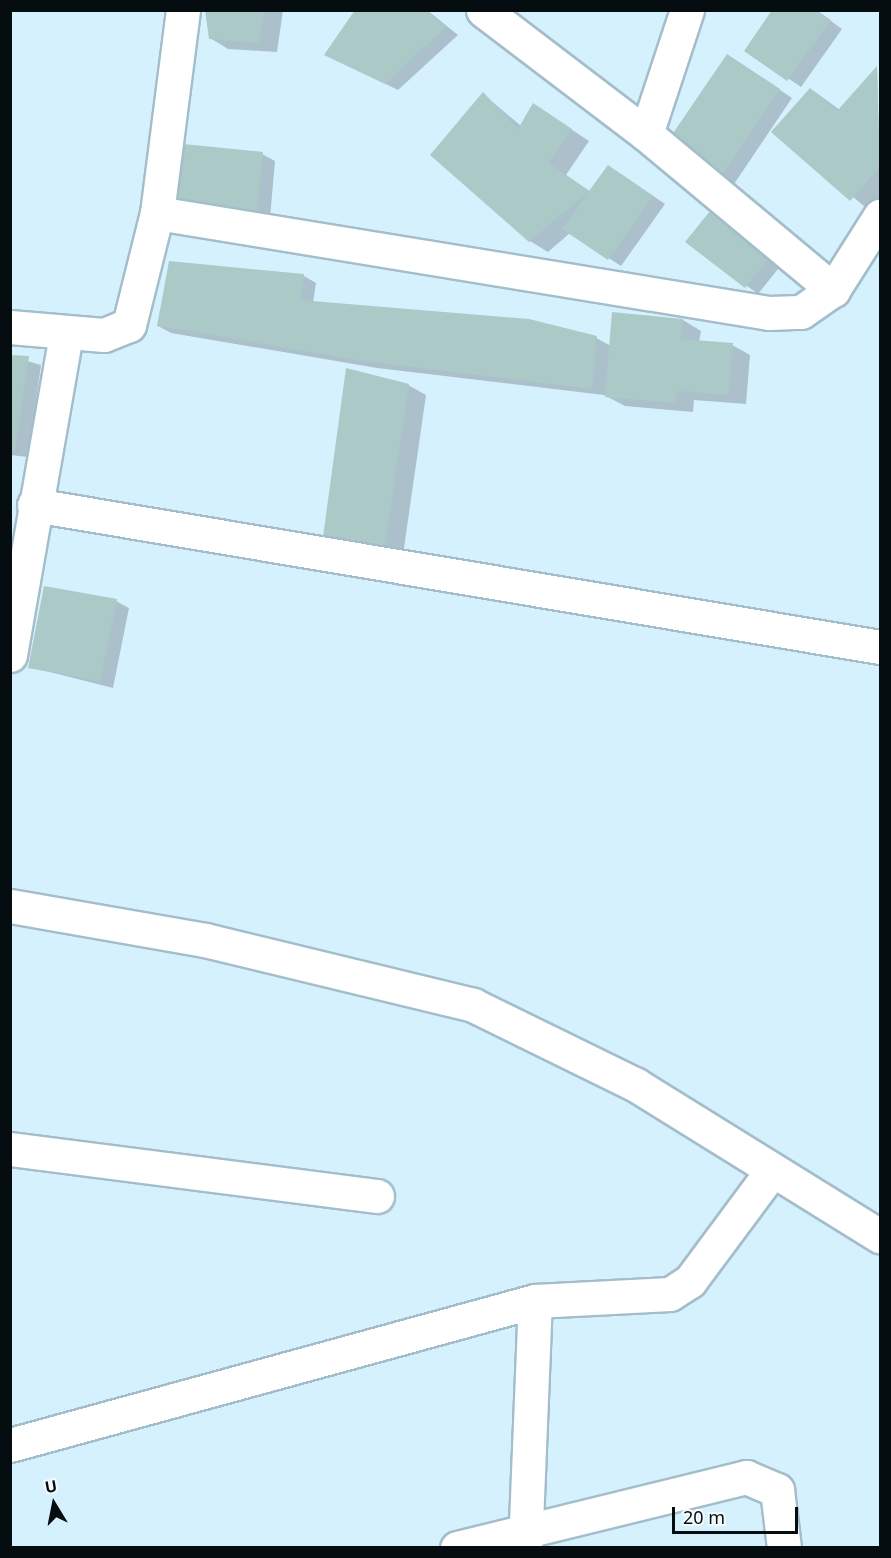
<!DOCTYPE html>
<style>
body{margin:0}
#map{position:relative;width:891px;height:1558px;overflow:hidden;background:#d6f1fe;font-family:"Noto Sans",sans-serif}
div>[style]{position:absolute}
.shadow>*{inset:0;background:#0003}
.building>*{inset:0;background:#aac9c7}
.roads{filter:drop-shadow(2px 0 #a3beca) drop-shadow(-2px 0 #a3beca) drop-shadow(0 2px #a3beca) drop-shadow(0 -2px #a3beca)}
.street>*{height:33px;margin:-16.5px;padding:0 16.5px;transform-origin:16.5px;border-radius:16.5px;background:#fff}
span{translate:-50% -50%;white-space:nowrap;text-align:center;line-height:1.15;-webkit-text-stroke:4.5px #f5fbfd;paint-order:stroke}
.frame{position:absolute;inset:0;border:12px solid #050d11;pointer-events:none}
.north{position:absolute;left:24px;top:1474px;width:60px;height:60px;-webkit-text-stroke:4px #f5fbfd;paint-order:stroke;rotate:350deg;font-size:16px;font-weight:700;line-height:24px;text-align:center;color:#050d11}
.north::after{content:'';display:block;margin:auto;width:21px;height:27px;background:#050d11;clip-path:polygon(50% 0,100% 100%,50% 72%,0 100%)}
.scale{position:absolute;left:672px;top:1507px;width:126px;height:27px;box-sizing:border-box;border:3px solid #050d11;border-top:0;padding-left:8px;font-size:18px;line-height:21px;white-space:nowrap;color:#050d11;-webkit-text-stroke:4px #f5fbfd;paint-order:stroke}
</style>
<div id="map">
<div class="shadow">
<div style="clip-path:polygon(207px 10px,283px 10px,277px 52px,228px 49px,210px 38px)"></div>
<div style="clip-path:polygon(357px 10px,427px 10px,458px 35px,398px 90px,339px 61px)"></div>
<div style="clip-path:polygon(816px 10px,842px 29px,801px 87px,746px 50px)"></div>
<div style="clip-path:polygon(740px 63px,792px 98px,732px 187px,667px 144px)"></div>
<div style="clip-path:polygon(877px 68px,880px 197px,869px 210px,773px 132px,811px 89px,840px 110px)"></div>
<div style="clip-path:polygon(483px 94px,521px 126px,551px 116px,589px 141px,566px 175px,591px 192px,621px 174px,665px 204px,621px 266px,570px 233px,548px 252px,530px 241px)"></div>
<div style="clip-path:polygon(262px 154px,275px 161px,270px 218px,173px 207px)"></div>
<div style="clip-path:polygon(687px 242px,786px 259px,758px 294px)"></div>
<div style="clip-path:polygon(170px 263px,304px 276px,316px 283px,313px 303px,596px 338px,611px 346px,683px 320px,701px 331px,699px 342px,732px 345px,750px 355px,746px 404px,694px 400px,693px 412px,625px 406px,604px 395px,377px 368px,171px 333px,158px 326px)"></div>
<div style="clip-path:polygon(10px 356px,41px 365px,28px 457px,10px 455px)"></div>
<div style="clip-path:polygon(408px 385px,426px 395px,402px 562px,343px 547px)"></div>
<div style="clip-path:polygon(116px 601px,129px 608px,113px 688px,30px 667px)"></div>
</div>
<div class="building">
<div style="clip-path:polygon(205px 10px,264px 10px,259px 43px,209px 39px)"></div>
<div style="clip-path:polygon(355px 10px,426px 10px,446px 27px,385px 84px,324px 55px)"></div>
<div style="clip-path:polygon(772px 10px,816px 10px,831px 20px,787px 81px,744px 51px)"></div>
<div style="clip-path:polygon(727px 54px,780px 89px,718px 181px,665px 145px)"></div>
<div style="clip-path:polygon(877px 66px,880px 167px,850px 201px,771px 132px,810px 88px,837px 111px)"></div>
<div style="clip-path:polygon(483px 92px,518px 129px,533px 103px,572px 129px,549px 163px,589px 191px,608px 165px,653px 196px,608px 260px,562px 229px,589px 191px,529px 242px,430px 155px)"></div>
<div style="clip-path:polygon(173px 143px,263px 152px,257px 212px,159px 200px)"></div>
<div style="clip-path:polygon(715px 205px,775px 251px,745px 288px,685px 242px)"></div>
<div style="clip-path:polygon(169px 261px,304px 274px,300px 300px,529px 319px,597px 336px,592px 389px,363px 361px,157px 326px)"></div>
<div style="clip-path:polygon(612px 312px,683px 319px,681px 339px,733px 343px,728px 395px,677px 391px,675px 403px,605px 397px)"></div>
<div style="clip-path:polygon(10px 355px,29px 356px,15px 451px,10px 450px)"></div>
<div style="clip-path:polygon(346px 368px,409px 384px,384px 552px,323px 537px)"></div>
<div style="clip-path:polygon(44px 586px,117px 599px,100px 681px,28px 668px)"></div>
</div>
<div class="roads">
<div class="street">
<div style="left:483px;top:10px;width:205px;rotate:37.3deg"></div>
<div style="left:646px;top:134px;width:131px;rotate:-71.7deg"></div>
<div style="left:646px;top:134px;width:244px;rotate:39.8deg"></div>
<div style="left:833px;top:290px;width:88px;rotate:-57.6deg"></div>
<div style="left:157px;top:213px;width:620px;rotate:9.28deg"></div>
<div style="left:769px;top:313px;width:32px;rotate:-2deg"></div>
<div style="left:801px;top:312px;width:39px;rotate:-35deg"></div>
<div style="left:10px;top:327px;width:94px;rotate:4.9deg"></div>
<div style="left:104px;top:335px;width:27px;rotate:-22deg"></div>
<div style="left:129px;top:325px;width:115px;rotate:-76deg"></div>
<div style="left:157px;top:213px;width:205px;rotate:-82.7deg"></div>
<div style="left:34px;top:505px;width:858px;rotate:9.53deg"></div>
<div style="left:10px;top:655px;width:327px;rotate:-80.1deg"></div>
<div style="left:10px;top:906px;width:198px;rotate:9.9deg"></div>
<div style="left:205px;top:940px;width:276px;rotate:13.6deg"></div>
<div style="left:473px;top:1005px;width:182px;rotate:26.1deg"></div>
<div style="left:636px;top:1085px;width:287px;rotate:31.8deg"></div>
<div style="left:10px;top:1149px;width:370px;rotate:7.3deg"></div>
<div style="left:10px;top:1445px;width:544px;rotate:-15.34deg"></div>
<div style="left:535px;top:1301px;width:135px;rotate:-3deg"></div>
<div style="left:670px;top:1294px;width:24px;rotate:-33deg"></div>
<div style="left:690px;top:1281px;width:136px;rotate:-53.4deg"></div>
<div style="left:457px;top:1548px;width:298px;rotate:-13.8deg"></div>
<div style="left:746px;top:1477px;width:34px;rotate:23deg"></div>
<div style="left:777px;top:1490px;width:58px;rotate:83.1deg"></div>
<div style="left:525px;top:1548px;width:247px;rotate:-87.7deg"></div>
</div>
</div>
<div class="frame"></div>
<div class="north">U</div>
<div class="scale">20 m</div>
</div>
